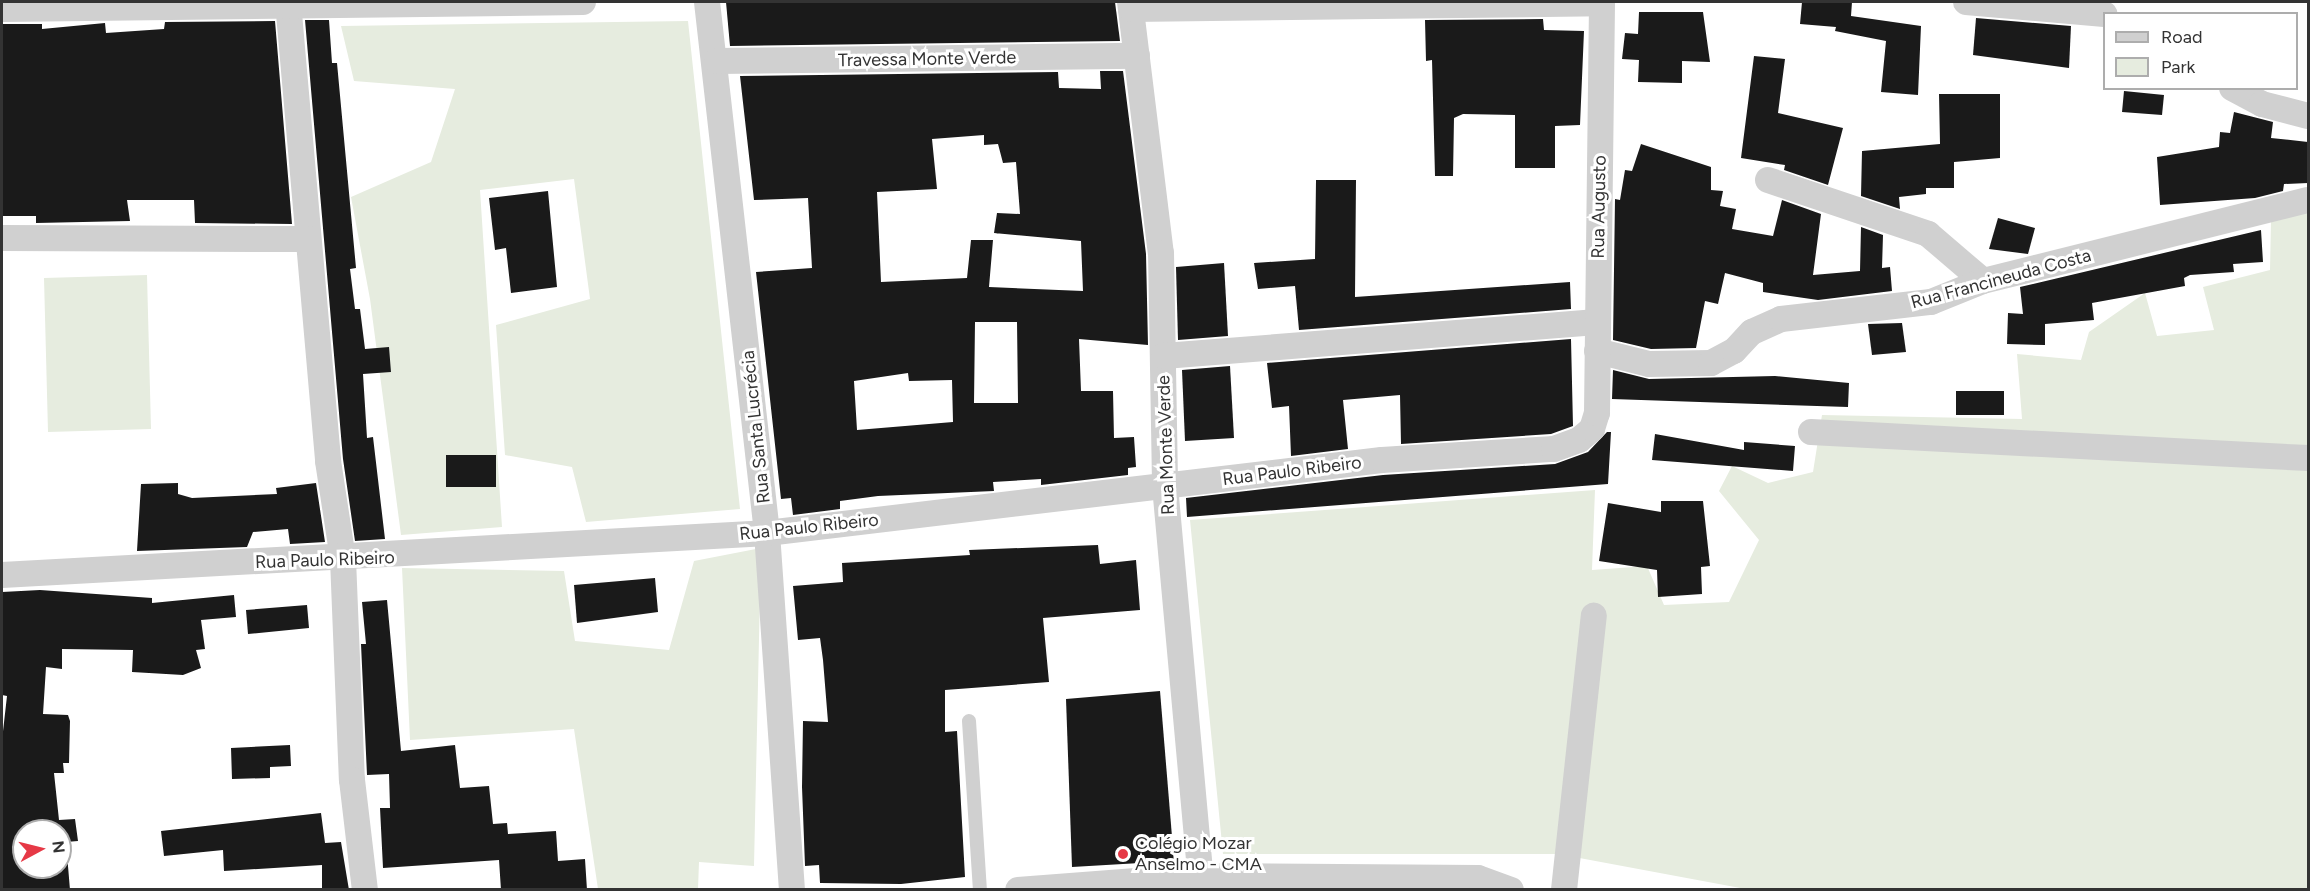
<!DOCTYPE html>
<meta charset="utf-8">
<style>
body{margin:0}
#map{position:relative;width:2310px;height:891px;overflow:hidden;background:#fff;font-family:Figtree,sans-serif}
div>[style]{position:absolute}
.green>*{inset:0;background:#e6ecdf}
.building>*{inset:0;background:#1a1a1a}
.service>*{height:14px;margin:-7px;padding:0 7px;transform-origin:7px;border-radius:7px;background:#d0d0d0}
.minor>*{height:26px;margin:-13px;padding:0 13px;transform-origin:13px;border-radius:13px;background:#d0d0d0}
.dots>*{width:16px;height:16px;translate:-50% -50%;box-sizing:border-box;border:3px solid #fff;border-radius:50%}
span{translate:-50% -50%;white-space:nowrap;text-align:center;line-height:1.15;-webkit-text-stroke:6px #fff;paint-order:stroke}
.street-label{font-size:18px;color:#333}
.poi-label{font-size:18px;color:#333}
.left{translate:0 -50%;text-align:left}
.frame{position:absolute;inset:0;border:3px solid #333;pointer-events:none}
.legend{position:absolute;left:2103px;top:12px;width:195px;height:78px;box-sizing:border-box;background:#fff;border:2px solid #adadad;margin:0;padding:8px 10px;list-style:none;font-size:18px;color:#333}
.legend li{display:flex;align-items:center;gap:12px;height:30px}
.legend b{width:30px;border:2px solid #adadad}
.north{position:absolute;left:12px;top:819px;width:60px;height:60px;box-sizing:border-box;background:#fff;border:2px solid #adadad;border-radius:50%;rotate:83deg;font-size:16px;font-weight:700;line-height:24px;text-align:center;color:#333}
.north::after{content:'';display:block;margin:auto;width:21px;height:27px;background:#e63946;clip-path:polygon(50% 0,100% 100%,50% 72%,0 100%)}
</style>
<div id="map">
<div class="green">
<div style="clip-path:polygon(688px 21px,740px 509px,586px 522px,572px 467px,505px 455px,496px 325px,590px 299px,574px 179px,480px 190px,502px 527px,401px 535px,370px 299px,351px 197px,431px 162px,455px 89px,354px 81px,341px 26px)"></div>
<div style="clip-path:polygon(2308px 205px,2308px 889px,1751px 890px,1558px 854px,1223px 854px,1190px 520px,1595px 490px,1592px 570px,1647px 566px,1664px 605px,1729px 602px,1759px 540px,1719px 491px,1732px 466px,1768px 483px,1813px 472px,1822px 415px,2022px 419px,2017px 354px,2081px 360px,2089px 332px,2145px 293px,2157px 336px,2214px 330px,2203px 287px,2270px 270px,2271px 219px)"></div>
<div style="clip-path:polygon(147px 275px,151px 429px,48px 432px,44px 278px)"></div>
<div style="clip-path:polygon(761px 548px,754px 866px,699px 862px,698px 889px,598px 889px,574px 729px,410px 740px,402px 568px,564px 571px,575px 641px,669px 650px,694px 561px)"></div>
</div>
<div class="building">
<div style="clip-path:polygon(726px 2px,1115px 2px,1120px 41px,730px 46px)"></div>
<div style="clip-path:polygon(1802px 2px,1852px 2px,1851px 16px,1921px 26px,1918px 95px,1881px 92px,1886px 41px,1835px 31px,1836px 27px,1800px 24px)"></div>
<div style="clip-path:polygon(1639px 12px,1703px 12px,1710px 62px,1682px 61px,1682px 83px,1638px 82px,1639px 60px,1622px 59px,1625px 33px,1638px 34px)"></div>
<div style="clip-path:polygon(1976px 18px,2071px 26px,2069px 68px,1973px 55px)"></div>
<div style="clip-path:polygon(1543px 19px,1544px 30px,1584px 31px,1580px 125px,1555px 126px,1555px 168px,1515px 168px,1515px 115px,1463px 114px,1454px 118px,1453px 176px,1435px 176px,1432px 60px,1426px 61px,1425px 20px)"></div>
<div style="clip-path:polygon(305px 20px,329px 20px,332px 63px,337px 63px,356px 268px,350px 269px,355px 309px,360px 309px,365px 349px,389px 347px,391px 372px,363px 374px,367px 438px,373px 437px,385px 539px,355px 541px,343px 459px)"></div>
<div style="clip-path:polygon(275px 21px,292px 224px,195px 223px,194px 200px,127px 200px,130px 221px,36px 223px,36px 216px,2px 216px,2px 24px,42px 24px,42px 29px,105px 23px,106px 33px,164px 29px,165px 22px)"></div>
<div style="clip-path:polygon(1754px 56px,1785px 59px,1778px 113px,1843px 128px,1828px 185px,1784px 170px,1785px 165px,1741px 158px)"></div>
<div style="clip-path:polygon(evenodd,1100px 71px,1123px 71px,1146px 254px,1148px 345px,1079px 339px,1081px 391px,1113px 391px,1114px 438px,1134px 437px,1136px 467px,1128px 468px,1128px 475px,1041px 485px,1041px 479px,993px 482px,994px 491px,878px 496px,840px 501px,840px 509px,793px 515px,791px 498px,781px 499px,756px 272px,812px 268px,808px 198px,754px 200px,740px 76px,1058px 72px,1059px 88px,1101px 89px,1100px 71px,984px 135px,984px 145px,998px 144px,1003px 163px,1016px 162px,1020px 214px,997px 213px,994px 233px,1081px 241px,1083px 291px,989px 287px,993px 240px,971px 240px,967px 278px,881px 282px,877px 192px,937px 189px,932px 139px,984px 135px,1100px 71px,975px 322px,1017px 322px,1018px 403px,974px 403px,975px 322px,1100px 71px,908px 373px,909px 381px,952px 380px,953px 422px,857px 430px,854px 381px,908px 373px)"></div>
<div style="clip-path:polygon(2124px 91px,2164px 95px,2162px 115px,2122px 112px)"></div>
<div style="clip-path:polygon(1939px 94px,2000px 94px,2000px 158px,1954px 162px,1954px 188px,1926px 188px,1926px 194px,1899px 197px,1900px 209px,1861px 196px,1862px 151px,1940px 144px)"></div>
<div style="clip-path:polygon(2234px 112px,2273px 122px,2271px 138px,2308px 142px,2308px 183px,2284px 184px,2283px 191px,2255px 198px,2160px 205px,2157px 157px,2219px 147px,2220px 132px,2230px 133px)"></div>
<div style="clip-path:polygon(1641px 144px,1711px 167px,1711px 190px,1723px 191px,1720px 206px,1736px 209px,1732px 229px,1773px 236px,1782px 200px,1821px 214px,1813px 275px,1860px 271px,1861px 227px,1883px 235px,1882px 268px,1890px 267px,1892px 291px,1818px 300px,1763px 292px,1763px 283px,1725px 273px,1718px 304px,1705px 301px,1696px 348px,1651px 349px,1613px 340px,1615px 199px,1620px 200px,1625px 170px,1632px 171px)"></div>
<div style="clip-path:polygon(1316px 180px,1356px 180px,1355px 297px,1570px 282px,1571px 309px,1299px 330px,1295px 286px,1258px 289px,1254px 263px,1315px 259px)"></div>
<div style="clip-path:polygon(548px 191px,557px 287px,511px 293px,506px 248px,495px 250px,489px 198px)"></div>
<div style="clip-path:polygon(1998px 218px,2035px 228px,2028px 254px,1989px 249px)"></div>
<div style="clip-path:polygon(2261px 230px,2263px 262px,2233px 264px,2234px 272px,2190px 275px,2184px 278px,2185px 286px,2092px 303px,2094px 320px,2045px 324px,2045px 345px,2007px 344px,2008px 313px,2023px 314px,2020px 287px)"></div>
<div style="clip-path:polygon(1224px 263px,1228px 336px,1178px 340px,1176px 267px)"></div>
<div style="clip-path:polygon(1902px 323px,1906px 352px,1872px 355px,1868px 324px)"></div>
<div style="clip-path:polygon(1571px 339px,1573px 426px,1551px 434px,1401px 444px,1400px 395px,1343px 400px,1348px 449px,1291px 456px,1289px 406px,1272px 408px,1267px 363px)"></div>
<div style="clip-path:polygon(1230px 366px,1234px 438px,1185px 441px,1182px 370px)"></div>
<div style="clip-path:polygon(1613px 370px,1649px 379px,1775px 376px,1849px 383px,1848px 407px,1612px 399px)"></div>
<div style="clip-path:polygon(1956px 391px,2004px 391px,2004px 415px,1956px 415px)"></div>
<div style="clip-path:polygon(1607px 432px,1611px 432px,1608px 484px,1187px 517px,1186px 498px,1383px 475px,1555px 464px,1588px 452px)"></div>
<div style="clip-path:polygon(1655px 434px,1744px 450px,1744px 442px,1795px 446px,1793px 471px,1652px 460px)"></div>
<div style="clip-path:polygon(446px 455px,496px 455px,496px 487px,446px 487px)"></div>
<div style="clip-path:polygon(178px 483px,178px 494px,192px 498px,277px 494px,276px 488px,316px 483px,325px 542px,290px 544px,288px 529px,253px 532px,247px 547px,137px 551px,141px 484px)"></div>
<div style="clip-path:polygon(1661px 501px,1703px 501px,1710px 566px,1701px 567px,1702px 594px,1658px 597px,1657px 570px,1599px 561px,1608px 503px,1661px 512px)"></div>
<div style="clip-path:polygon(1098px 545px,1100px 564px,1136px 560px,1140px 610px,1043px 618px,1049px 682px,945px 690px,945px 732px,957px 731px,965px 877px,901px 884px,820px 883px,819px 865px,805px 866px,802px 787px,803px 721px,828px 722px,823px 660px,820px 638px,798px 640px,793px 586px,843px 582px,842px 563px,970px 555px,969px 550px)"></div>
<div style="clip-path:polygon(655px 578px,658px 612px,577px 623px,574px 585px)"></div>
<div style="clip-path:polygon(evenodd,40px 590px,152px 598px,152px 603px,234px 595px,236px 617px,201px 620px,205px 649px,196px 650px,201px 668px,183px 675px,132px 672px,133px 650px,62px 649px,62px 669px,46px 667px,43px 714px,68px 715px,70px 721px,69px 763px,63px 763px,64px 773px,54px 773px,59px 820px,75px 819px,78px 841px,66px 842px,70px 890px,2px 890px,2px 740px,7px 696px,2px 695px,2px 592px,40px 590px,24px 831px,60px 831px,60px 867px,24px 867px,24px 831px)"></div>
<div style="clip-path:polygon(387px 600px,401px 751px,455px 745px,460px 788px,489px 786px,493px 824px,507px 823px,508px 834px,556px 831px,558px 861px,585px 859px,587px 890px,501px 890px,499px 860px,383px 868px,380px 808px,390px 808px,389px 774px,367px 775px,361px 644px,366px 644px,362px 602px)"></div>
<div style="clip-path:polygon(307px 605px,309px 628px,248px 634px,246px 610px)"></div>
<div style="clip-path:polygon(1160px 691px,1174px 861px,1072px 867px,1066px 699px)"></div>
<div style="clip-path:polygon(290px 745px,291px 766px,270px 767px,270px 778px,232px 779px,231px 748px)"></div>
<div style="clip-path:polygon(321px 813px,325px 843px,341px 842px,349px 890px,322px 890px,322px 865px,224px 871px,223px 850px,164px 856px,161px 831px)"></div>
</div>
<div class="service">
<div style="left:969px;top:721px;width:169px;rotate:86.3deg"></div>
</div>
<div class="minor">
<div style="left:288px;top:2px;width:461px;rotate:85deg"></div>
<div style="left:328px;top:461px;width:99px;rotate:81.3deg"></div>
<div style="left:343px;top:559px;width:221px;rotate:87.7deg"></div>
<div style="left:352px;top:780px;width:111px;rotate:83.3deg"></div>
<div style="left:707px;top:2px;width:534px;rotate:83.55deg"></div>
<div style="left:767px;top:533px;width:358px;rotate:86deg"></div>
<div style="left:1130px;top:2px;width:253px;rotate:83deg"></div>
<div style="left:1161px;top:253px;width:233px;rotate:89deg"></div>
<div style="left:1165px;top:486px;width:406px;rotate:84.8deg"></div>
<div style="left:1966px;top:2px;width:139px;rotate:5deg"></div>
<div style="left:2px;top:9px;width:581px;rotate:-0.69deg"></div>
<div style="left:1131px;top:9px;width:471px;rotate:-0.7deg"></div>
<div style="left:717px;top:61px;width:420px;rotate:-0.7deg"></div>
<div style="left:2232px;top:88px;width:34px;rotate:28deg"></div>
<div style="left:2262px;top:104px;width:48px;rotate:14.6deg"></div>
<div style="left:1768px;top:180px;width:169px;rotate:18.6deg"></div>
<div style="left:1928px;top:234px;width:72px;rotate:40.5deg"></div>
<div style="left:2px;top:238px;width:306px;rotate:0.2deg"></div>
<div style="left:1597px;top:351px;width:54px;rotate:14deg"></div>
<div style="left:1649px;top:364px;width:62px;rotate:-0.9deg"></div>
<div style="left:1711px;top:363px;width:26px;rotate:-28deg"></div>
<div style="left:1734px;top:351px;width:26px;rotate:-47deg"></div>
<div style="left:1752px;top:332px;width:32px;rotate:-24deg"></div>
<div style="left:1781px;top:319px;width:151px;rotate:-6.5deg"></div>
<div style="left:1931px;top:302px;width:56px;rotate:-22deg"></div>
<div style="left:1983px;top:281px;width:335px;rotate:-14deg"></div>
<div style="left:1164px;top:356px;width:434px;rotate:-4.5deg"></div>
<div style="left:1811px;top:432px;width:498px;rotate:3deg"></div>
<div style="left:2px;top:575px;width:766px;rotate:-3.14deg"></div>
<div style="left:767px;top:533px;width:619px;rotate:-6.77deg"></div>
<div style="left:1382px;top:460px;width:172px;rotate:-3.7deg"></div>
<div style="left:1554px;top:449px;width:27px;rotate:-20deg"></div>
<div style="left:1579px;top:440px;width:17px;rotate:-40deg"></div>
<div style="left:1592px;top:429px;width:17px;rotate:-73deg"></div>
<div style="left:1597px;top:413px;width:411px;rotate:-89.3deg"></div>
<div style="left:1018px;top:890px;width:184px;rotate:-4.4deg"></div>
<div style="left:1201px;top:876px;width:277px;rotate:0.4deg"></div>
<div style="left:1478px;top:878px;width:35px;rotate:20deg"></div>
<div style="left:1564px;top:890px;width:276px;rotate:-83.8deg"></div>
</div>
<div class="dots">
<div style="left:1123px;top:854px;background:#e63946"></div>
</div>
<div class="street-label">
<span style="left:927px;top:59px;rotate:-1deg">Travessa Monte Verde</span>
<span style="left:1599px;top:207px;rotate:-89deg">Rua Augusto</span>
<span style="left:2001px;top:279px;rotate:-15deg">Rua Francineuda Costa</span>
<span style="left:756px;top:427px;rotate:-96deg">Rua Santa Lucrécia</span>
<span style="left:1166px;top:445px;rotate:-92deg">Rua Monte Verde</span>
<span style="left:1292px;top:471px;rotate:-7deg">Rua Paulo Ribeiro</span>
<span style="left:809px;top:527px;rotate:-6deg">Rua Paulo Ribeiro</span>
<span style="left:325px;top:560px;rotate:-2deg">Rua Paulo Ribeiro</span>
</div>
<div class="poi-label">
<span class="left" style="left:1135px;top:854px">Colégio Mozar<br>Anselmo - CMA</span>
</div>
<div class="frame"></div>
<ul class="legend">
<li><b style="height:8px;background:#d0d0d0"></b>Road</li>
<li><b style="height:16px;background:#e6ecdf"></b>Park</li>
</ul>
<div class="north">N</div>
</div>
